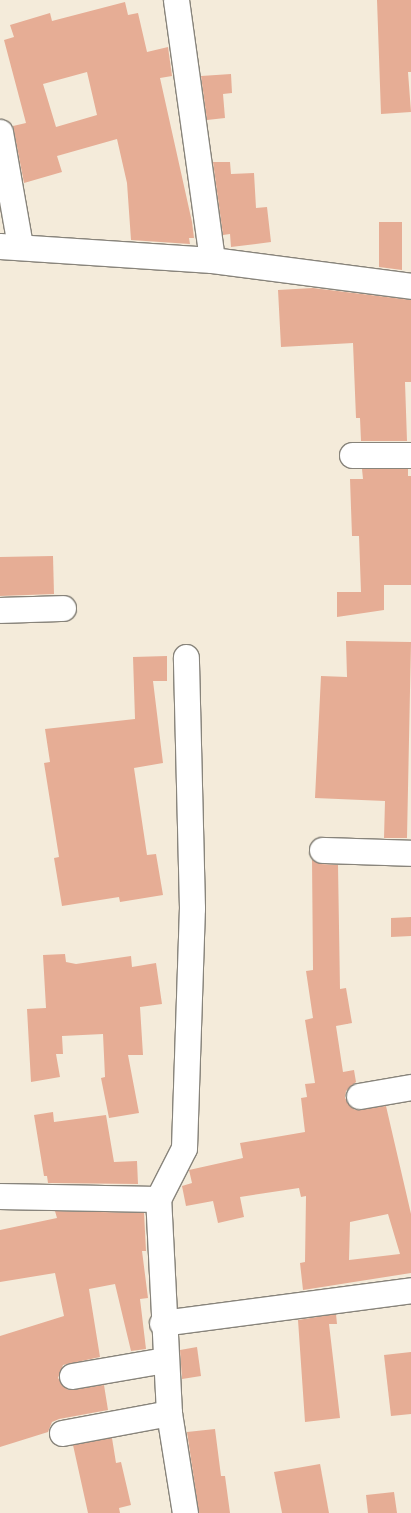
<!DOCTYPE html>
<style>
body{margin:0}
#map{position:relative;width:411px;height:1513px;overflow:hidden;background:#f4ebda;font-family:"Indie Flower",sans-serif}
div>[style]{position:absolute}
.building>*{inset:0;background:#e6ad95}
.roads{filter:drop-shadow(1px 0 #88847b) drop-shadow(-1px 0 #88847b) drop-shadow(0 1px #88847b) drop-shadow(0 -1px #88847b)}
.minor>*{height:25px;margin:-12.5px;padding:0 12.5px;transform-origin:12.5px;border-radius:12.5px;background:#fff}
span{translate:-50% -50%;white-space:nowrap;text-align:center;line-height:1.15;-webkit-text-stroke:4px #f6f6f2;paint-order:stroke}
</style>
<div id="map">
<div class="building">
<div style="clip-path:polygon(377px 0,411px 0,411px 72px,408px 72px,411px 112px,381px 114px)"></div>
<div style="clip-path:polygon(evenodd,125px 2px,128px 15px,138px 13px,147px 52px,168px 47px,172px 76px,160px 78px,192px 222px,194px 238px,189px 238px,190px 244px,131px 240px,127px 183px,117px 139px,57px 156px,62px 172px,24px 183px,13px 126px,26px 123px,4px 40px,14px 37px,10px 25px,50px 13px,52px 21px,125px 2px,87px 72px,97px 115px,56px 127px,43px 84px,87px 72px)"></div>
<div style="clip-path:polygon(231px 74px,232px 93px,223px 94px,225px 118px,207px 120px,201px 76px)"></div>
<div style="clip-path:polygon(213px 162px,230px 162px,231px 174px,254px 173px,256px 208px,267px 207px,271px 242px,231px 247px,230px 234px,223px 235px)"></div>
<div style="clip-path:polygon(379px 222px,402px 222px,402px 270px,379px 267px)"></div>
<div style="clip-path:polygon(313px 288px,411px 300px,411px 382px,405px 382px,407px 441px,361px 441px,360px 418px,356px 418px,353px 343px,281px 347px,278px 290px)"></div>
<div style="clip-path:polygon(362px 469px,408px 469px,408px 476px,411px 476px,411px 585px,384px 585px,384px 610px,337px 617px,337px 592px,361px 592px,359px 536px,352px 536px,350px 479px,363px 479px)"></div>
<div style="clip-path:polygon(53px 556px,54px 594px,0 596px,0 557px)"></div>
<div style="clip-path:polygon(346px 641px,411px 642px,407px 838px,384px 838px,385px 801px,315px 798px,321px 676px,347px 677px)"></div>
<div style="clip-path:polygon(167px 656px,167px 681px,153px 681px,163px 763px,134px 768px,147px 855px,156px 854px,163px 895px,120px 902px,119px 897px,62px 906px,54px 858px,59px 857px,44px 763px,50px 762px,45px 729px,135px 719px,133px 657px)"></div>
<div style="clip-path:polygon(evenodd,312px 859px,321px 864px,338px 865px,340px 989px,346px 988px,352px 1023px,336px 1026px,343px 1072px,354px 1070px,356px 1082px,346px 1091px,345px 1098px,355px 1110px,386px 1106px,411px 1214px,411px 1273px,303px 1290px,300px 1263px,305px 1262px,306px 1196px,301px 1197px,299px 1188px,240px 1197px,244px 1217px,218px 1223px,213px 1201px,186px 1206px,182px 1186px,192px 1183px,189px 1170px,243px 1158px,240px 1143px,305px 1132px,301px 1098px,307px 1097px,305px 1084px,315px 1083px,305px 1020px,313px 1018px,306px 971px,313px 970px,312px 859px,388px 1214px,400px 1254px,349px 1260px,350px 1222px,388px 1214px)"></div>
<div style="clip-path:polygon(411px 917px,411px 936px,391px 937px,391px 918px)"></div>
<div style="clip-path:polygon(65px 954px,66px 962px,76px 964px,131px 956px,132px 967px,156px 963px,162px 1004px,140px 1007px,143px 1055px,128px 1055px,139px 1113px,109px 1118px,101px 1078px,105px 1077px,103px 1034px,62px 1036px,63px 1054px,56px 1054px,60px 1077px,31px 1082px,27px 1009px,46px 1008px,43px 955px)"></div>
<div style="clip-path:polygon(53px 1112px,54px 1122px,106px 1115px,114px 1162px,137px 1161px,138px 1184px,48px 1183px,47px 1176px,44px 1176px,34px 1115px)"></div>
<div style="clip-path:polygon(55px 1211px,144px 1213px,146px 1251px,142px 1251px,148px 1298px,140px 1299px,146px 1349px,131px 1351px,115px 1284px,89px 1289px,100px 1357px,63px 1365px,58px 1378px,68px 1390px,104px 1385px,108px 1410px,59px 1419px,52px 1422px,48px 1432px,0 1447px,0 1336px,64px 1316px,55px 1273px,0 1282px,0 1230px,57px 1218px)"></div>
<div style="clip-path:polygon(336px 1314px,337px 1324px,329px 1324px,340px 1418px,305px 1422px,298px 1320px)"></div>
<div style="clip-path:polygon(197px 1347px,201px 1376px,182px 1379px,180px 1350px)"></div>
<div style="clip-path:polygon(411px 1352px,411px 1414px,391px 1416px,384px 1355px)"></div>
<div style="clip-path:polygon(215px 1429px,221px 1476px,225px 1476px,230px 1513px,199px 1513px,187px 1432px)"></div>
<div style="clip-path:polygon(112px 1438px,116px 1463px,121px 1462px,131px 1505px,119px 1508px,120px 1513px,88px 1513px,73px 1445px)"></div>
<div style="clip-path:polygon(320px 1464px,329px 1513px,282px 1513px,274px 1472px)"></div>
<div style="clip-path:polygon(394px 1492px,397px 1513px,368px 1513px,366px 1495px)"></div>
</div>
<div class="roads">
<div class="minor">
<div style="left:176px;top:0;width:262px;rotate:82.1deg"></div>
<div style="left:0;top:132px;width:116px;rotate:80deg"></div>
<div style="left:0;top:246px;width:212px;rotate:3.8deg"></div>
<div style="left:212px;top:260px;width:201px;rotate:7.4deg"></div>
<div style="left:352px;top:455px;width:59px"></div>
<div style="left:0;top:610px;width:63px;rotate:-1.8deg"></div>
<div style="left:322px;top:850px;width:89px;rotate:1.9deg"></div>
<div style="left:359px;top:1096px;width:53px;rotate:-9.8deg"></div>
<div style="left:0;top:1196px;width:158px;rotate:1.1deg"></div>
<div style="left:162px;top:1323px;width:251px;rotate:-7.5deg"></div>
<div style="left:72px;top:1376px;width:94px;rotate:-9.8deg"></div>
<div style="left:62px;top:1433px;width:109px;rotate:-10.6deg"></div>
<div style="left:185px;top:1513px;width:101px;rotate:-99.1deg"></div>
<div style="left:169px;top:1413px;width:214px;rotate:-92.9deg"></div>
<div style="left:158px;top:1199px;width:57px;rotate:-63deg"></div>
<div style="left:184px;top:1148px;width:240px;rotate:-88.1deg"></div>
<div style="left:192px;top:908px;width:251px;rotate:-91.4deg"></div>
</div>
</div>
</div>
